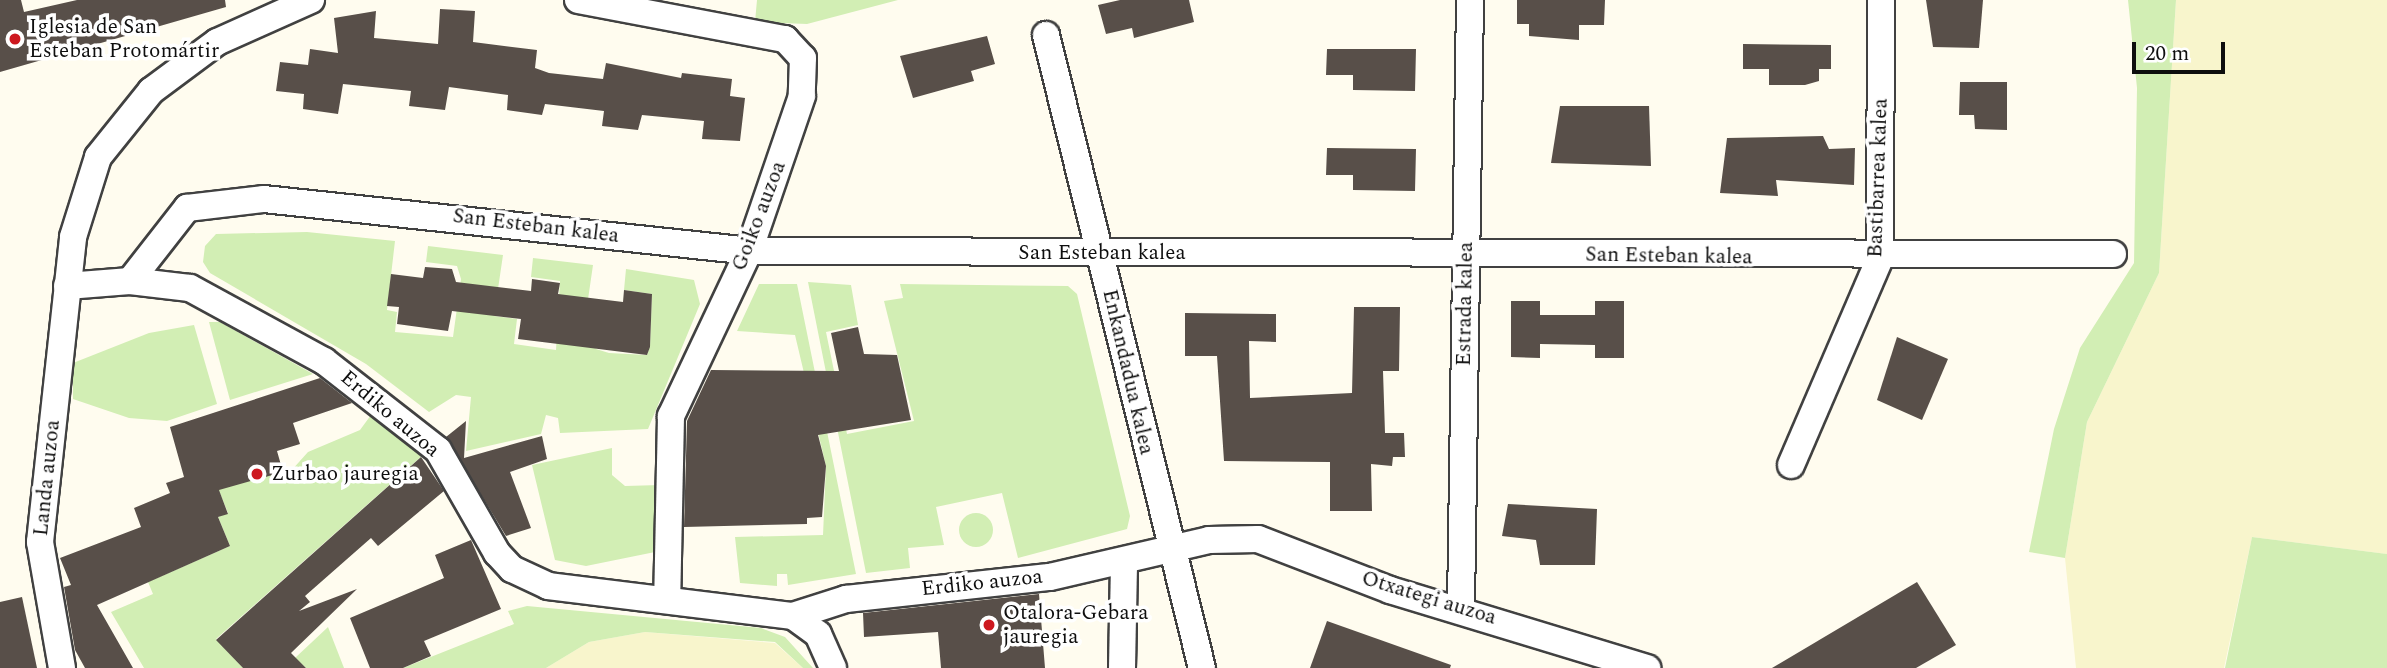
<!DOCTYPE html>
<meta charset="utf-8">
<style>
body{margin:0}
#map{position:relative;width:2387px;height:668px;overflow:hidden;background:#fffcef;font-family:Spectral,serif}
div>[style]{position:absolute}
.farmland>*{inset:0;background:#f8f5cc}
.green>*{inset:0;background:#d2eeb4}
.round{border-radius:50%}
.building>*{inset:0;background:#584f49}
.roads{filter:drop-shadow(2px 0 #414141) drop-shadow(-2px 0 #414141) drop-shadow(0 2px #414141) drop-shadow(0 -2px #414141)}
.street>*{height:26px;margin:-13px;padding:0 13px;transform-origin:13px;border-radius:13px;background:#fff}
.dots>*{width:19px;height:19px;translate:-50% -50%;box-sizing:border-box;border:4px solid #fff;border-radius:50%}
span{translate:-50% -50%;white-space:nowrap;text-align:center;line-height:1.15;-webkit-text-stroke:7px #fff;paint-order:stroke}
.poi-label{font-size:21px;color:#0e0e0e}
.left{translate:0 -50%;text-align:left}
.street-label{font-size:21px;color:#0e0e0e}
.scale{position:absolute;left:2132px;top:42px;width:93px;height:32px;box-sizing:border-box;border:4px solid #0e0e0e;border-top:0;padding-left:9px;font-size:21px;line-height:24px;white-space:nowrap;color:#0e0e0e;-webkit-text-stroke:5px #fff;paint-order:stroke}
</style>
<div id="map">
<div class="farmland">
<div style="clip-path:polygon(2176px 0,2387px 0,2387px 554px,2252px 537px,2224px 668px,2076px 668px,2065px 558px,2087px 422px,2159px 273px)"></div>
<div style="clip-path:polygon(645px 632px,775px 643px,803px 668px,546px 668px,589px 642px)"></div>
</div>
<div class="green">
<div style="clip-path:polygon(757px 0,898px 0,807px 24px,755px 22px)"></div>
<div style="clip-path:polygon(2128px 0,2176px 0,2159px 273px,2087px 422px,2065px 558px,2029px 552px,2054px 429px,2080px 348px,2134px 263px,2137px 88px)"></div>
<div style="clip-path:polygon(307px 232px,395px 241px,387px 310px,397px 312px,395px 332px,453px 337px,461px 279px,457px 266px,426px 262px,428px 246px,503px 255px,494px 316px,517px 319px,514px 344px,556px 350px,560px 281px,531px 277px,533px 258px,593px 265px,584px 327px,596px 349px,609px 353px,647px 355px,650px 346px,652px 294px,624px 290px,626px 269px,694px 280px,700px 304px,648px 429px,560px 433px,558px 418px,546px 415px,541px 434px,466px 451px,471px 397px,456px 395px,429px 412px,366px 364px,210px 273px,203px 262px,205px 246px,216px 234px)"></div>
<div style="clip-path:polygon(808px 282px,851px 285px,858px 325px,826px 332px,847px 434px,914px 421px,884px 301px,903px 298px,900px 284px,1068px 286px,1077px 294px,1130px 516px,1127px 529px,1018px 558px,1002px 493px,936px 507px,944px 545px,908px 548px,910px 568px,866px 573px)"></div>
<div style="clip-path:polygon(759px 284px,797px 284px,856px 574px,788px 585px,787px 574px,777px 574px,777px 586px,740px 583px,735px 537px,823px 535px,826px 466px,795px 335px,737px 331px)"></div>
<div style="clip-path:polygon(209px 322px,220px 322px,313px 374px,230px 400px)"></div>
<div style="clip-path:polygon(194px 325px,217px 404px,167px 421px,129px 418px,73px 399px,73px 363px,149px 333px)"></div>
<div style="clip-path:polygon(371px 415px,423px 455px,216px 639px,243px 668px,144px 668px,111px 612px,153px 594px,148px 582px,230px 546px,218px 517px,228px 513px,211px 471px,290px 472px,308px 452px,360px 430px)"></div>
<div style="clip-path:polygon(612px 448px,612px 475px,625px 486px,660px 485px,655px 552px,586px 566px,555px 560px,532px 465px)"></div>
<div class="round" style="left:959px;top:513px;width:34px;height:34px"></div>
<div style="clip-path:polygon(2252px 537px,2387px 554px,2387px 668px,2225px 668px)"></div>
<div style="clip-path:polygon(527px 606px,761px 628px,785px 637px,813px 668px,803px 668px,775px 642px,645px 632px,589px 642px,546px 668px,403px 668px,514px 624px,508px 611px)"></div>
<div style="clip-path:polygon(328px 627px,344px 668px,306px 668px,295px 658px)"></div>
</div>
<div class="building">
<div style="clip-path:polygon(0 0,21px 0,24px 12px,77px 0,225px 0,226px 7px,0 72px)"></div>
<div style="clip-path:polygon(1120px 0,1189px 0,1194px 22px,1134px 38px,1132px 28px,1106px 34px,1098px 5px)"></div>
<div style="clip-path:polygon(1517px 0,1605px 0,1604px 25px,1579px 25px,1579px 40px,1529px 36px,1529px 24px,1517px 24px)"></div>
<div style="clip-path:polygon(1926px 0,1983px 0,1979px 48px,1933px 47px)"></div>
<div style="clip-path:polygon(440px 9px,475px 11px,473px 42px,537px 50px,535px 68px,549px 73px,603px 79px,606px 63px,681px 78px,682px 73px,732px 79px,730px 96px,745px 98px,740px 141px,702px 139px,704px 121px,642px 115px,638px 130px,602px 126px,604px 111px,545px 104px,542px 115px,507px 110px,508px 95px,449px 87px,445px 110px,409px 106px,411px 91px,343px 84px,338px 114px,303px 109px,304px 94px,276px 91px,280px 62px,308px 65px,310px 49px,338px 53px,334px 18px,376px 11px,374px 38px,438px 44px)"></div>
<div style="clip-path:polygon(987px 36px,995px 64px,971px 71px,974px 81px,913px 98px,900px 56px)"></div>
<div style="clip-path:polygon(1743px 44px,1831px 45px,1831px 69px,1819px 69px,1819px 81px,1805px 85px,1769px 85px,1769px 69px,1743px 69px)"></div>
<div style="clip-path:polygon(1327px 49px,1416px 49px,1415px 91px,1353px 90px,1353px 75px,1326px 75px)"></div>
<div style="clip-path:polygon(1960px 82px,2007px 82px,2007px 130px,1975px 129px,1974px 115px,1959px 115px)"></div>
<div style="clip-path:polygon(1560px 106px,1649px 106px,1651px 166px,1551px 163px)"></div>
<div style="clip-path:polygon(1823px 136px,1829px 149px,1855px 148px,1854px 185px,1776px 180px,1778px 196px,1720px 193px,1727px 138px)"></div>
<div style="clip-path:polygon(1327px 148px,1416px 149px,1415px 191px,1353px 190px,1353px 175px,1326px 175px)"></div>
<div style="clip-path:polygon(425px 267px,452px 269px,456px 282px,531px 291px,532px 279px,560px 283px,558px 294px,623px 302px,624px 290px,652px 294px,650px 347px,647px 355px,518px 339px,521px 319px,452px 311px,448px 331px,397px 324px,399px 307px,387px 306px,391px 274px,423px 278px)"></div>
<div style="clip-path:polygon(1511px 301px,1540px 301px,1540px 315px,1595px 315px,1595px 301px,1624px 301px,1624px 358px,1595px 358px,1595px 345px,1540px 344px,1540px 358px,1511px 357px)"></div>
<div style="clip-path:polygon(1354px 307px,1400px 307px,1399px 371px,1383px 371px,1385px 433px,1404px 433px,1405px 457px,1393px 457px,1392px 466px,1371px 464px,1372px 511px,1330px 511px,1330px 462px,1224px 461px,1217px 356px,1185px 356px,1185px 313px,1276px 314px,1276px 342px,1249px 341px,1250px 398px,1352px 393px)"></div>
<div style="clip-path:polygon(858px 327px,864px 354px,897px 355px,911px 420px,818px 435px,826px 466px,822px 517px,807px 518px,807px 524px,684px 527px,687px 421px,711px 370px,839px 371px,831px 333px)"></div>
<div style="clip-path:polygon(1897px 337px,1948px 359px,1922px 420px,1877px 400px)"></div>
<div style="clip-path:polygon(320px 378px,352px 403px,293px 423px,300px 444px,277px 451px,283px 472px,219px 490px,228px 514px,218px 517px,230px 546px,97px 605px,133px 668px,85px 668px,75px 650px,64px 587px,71px 585px,60px 558px,141px 527px,134px 508px,170px 493px,166px 483px,184px 477px,170px 427px)"></div>
<div style="clip-path:polygon(466px 421px,464px 458px,542px 436px,547px 459px,510px 472px,531px 528px,506px 536px,446px 437px)"></div>
<div style="clip-path:polygon(421px 457px,444px 491px,378px 546px,371px 538px,305px 596px,310px 602px,299px 611px,357px 589px,291px 653px,306px 668px,243px 668px,216px 640px)"></div>
<div style="clip-path:polygon(1508px 504px,1597px 509px,1595px 565px,1540px 565px,1536px 540px,1502px 536px)"></div>
<div style="clip-path:polygon(471px 540px,501px 609px,424px 641px,431px 656px,403px 668px,370px 668px,350px 618px,444px 578px,435px 555px)"></div>
<div style="clip-path:polygon(1917px 582px,1956px 645px,1916px 668px,1772px 668px)"></div>
<div style="clip-path:polygon(1039px 594px,1045px 668px,941px 668px,938px 632px,864px 637px,863px 613px)"></div>
<div style="clip-path:polygon(22px 597px,37px 668px,0 668px,0 602px)"></div>
<div style="clip-path:polygon(1327px 621px,1451px 665px,1450px 668px,1310px 668px)"></div>
</div>
<div class="roads">
<div class="street">
<div style="left:578px;top:0;width:211px;rotate:10.7deg"></div>
<div style="left:785px;top:39px;width:26px;rotate:47deg"></div>
<div style="left:803px;top:58px;width:38px;rotate:92deg"></div>
<div style="left:802px;top:96px;width:164px;rotate:108.9deg"></div>
<div style="left:749px;top:251px;width:183px;rotate:115.3deg"></div>
<div style="left:671px;top:416px;width:184px;rotate:91.2deg"></div>
<div style="left:1046px;top:35px;width:652px;rotate:76.16deg"></div>
<div style="left:130px;top:281px;width:93px;rotate:-52deg"></div>
<div style="left:187px;top:208px;width:78px;rotate:-6.7deg"></div>
<div style="left:264px;top:199px;width:488px;rotate:6.1deg"></div>
<div style="left:749px;top:251px;width:1364px;rotate:0.13deg"></div>
<div style="left:67px;top:286px;width:63px;rotate:-4.5deg"></div>
<div style="left:130px;top:281px;width:60px;rotate:6.7deg"></div>
<div style="left:190px;top:288px;width:153px;rotate:28.6deg"></div>
<div style="left:324px;top:361px;width:145px;rotate:38deg"></div>
<div style="left:438px;top:450px;width:119px;rotate:60.2deg"></div>
<div style="left:497px;top:553px;width:22px;rotate:47deg"></div>
<div style="left:512px;top:569px;width:40px;rotate:25deg"></div>
<div style="left:548px;top:586px;width:247px;rotate:7deg"></div>
<div style="left:793px;top:616px;width:56px;rotate:-17.8deg"></div>
<div style="left:846px;top:599px;width:205px;rotate:-6.2deg"></div>
<div style="left:1050px;top:577px;width:163px;rotate:-13.1deg"></div>
<div style="left:1209px;top:540px;width:49px;rotate:-1.2deg"></div>
<div style="left:1258px;top:539px;width:142px;rotate:21.1deg"></div>
<div style="left:1390px;top:590px;width:269px;rotate:16.9deg"></div>
<div style="left:1791px;top:465px;width:225px;rotate:-66.7deg"></div>
<div style="left:1880px;top:258px;width:258px;rotate:-89.8deg"></div>
<div style="left:1461px;top:607px;width:607px;rotate:-89.15deg"></div>
<div style="left:793px;top:616px;width:31px;rotate:36deg"></div>
<div style="left:818px;top:634px;width:37px;rotate:66deg"></div>
<div style="left:62px;top:668px;width:128px;rotate:-99.9deg"></div>
<div style="left:40px;top:542px;width:307px;rotate:-83.8deg"></div>
<div style="left:73px;top:237px;width:84px;rotate:-72.6deg"></div>
<div style="left:98px;top:157px;width:85px;rotate:-51.2deg"></div>
<div style="left:151px;top:91px;width:82px;rotate:-36.6deg"></div>
<div style="left:217px;top:42px;width:103px;rotate:-24.1deg"></div>
<div style="left:1122px;top:668px;width:105px;rotate:-88.9deg"></div>
</div>
</div>
<div class="dots">
<div style="left:15px;top:39px;background:#cd181f"></div>
<div style="left:257px;top:474px;background:#cd181f"></div>
<div style="left:989px;top:625px;background:#cd181f"></div>
</div>
<div class="poi-label">
<span class="left" style="left:29px;top:39px">Iglesia de San<br>Esteban Protomártir</span>
<span class="left" style="left:271px;top:474px">Zurbao jauregia</span>
<span class="left" style="left:1003px;top:625px">Otalora-Gebara<br>jauregia</span>
</div>
<div class="street-label">
<span style="left:1878px;top:178px;rotate:-88deg">Bastibarrea kalea</span>
<span style="left:759px;top:216px;rotate:-69deg">Goiko auzoa</span>
<span style="left:536px;top:226px;rotate:7deg">San Esteban kalea</span>
<span style="left:1102px;top:253px">San Esteban kalea</span>
<span style="left:1669px;top:256px;rotate:1deg">San Esteban kalea</span>
<span style="left:1465px;top:304px;rotate:-89deg">Estrada kalea</span>
<span style="left:1128px;top:372px;rotate:77deg">Enkandadua kalea</span>
<span style="left:390px;top:414px;rotate:40deg">Erdiko auzoa</span>
<span style="left:47px;top:478px;rotate:-84deg">Landa auzoa</span>
<span style="left:982px;top:583px;rotate:-6deg">Erdiko auzoa</span>
<span style="left:1429px;top:598px;rotate:17deg">Otxategi auzoa</span>
</div>
<div class="scale">20 m</div>
</div>
